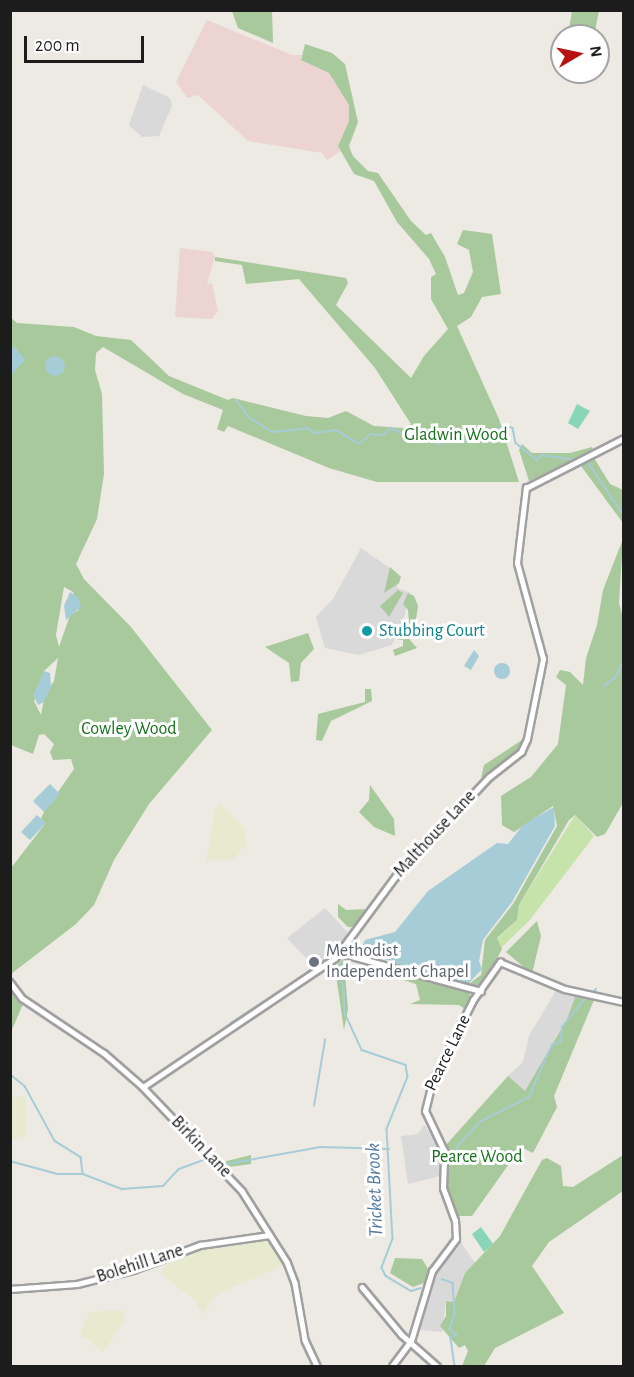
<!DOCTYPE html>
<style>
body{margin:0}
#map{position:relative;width:634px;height:1377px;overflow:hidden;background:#ede9e3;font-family:"Alegreya Sans",sans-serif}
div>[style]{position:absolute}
.residential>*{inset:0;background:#dad9d9}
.commercial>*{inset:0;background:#ecd4d3}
.farmland>*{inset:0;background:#e8eacf}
.grass>*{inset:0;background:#c7e3ac}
.forest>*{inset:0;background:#a8c99b}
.pitch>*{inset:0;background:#87d6b7}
.water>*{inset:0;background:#a6ccd7}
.round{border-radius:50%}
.stream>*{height:1.5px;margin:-0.75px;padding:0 0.75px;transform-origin:0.75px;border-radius:0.75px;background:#a6ccd7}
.roads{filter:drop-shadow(2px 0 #a0a0a0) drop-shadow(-2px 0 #a0a0a0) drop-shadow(0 2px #a0a0a0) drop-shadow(0 -2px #a0a0a0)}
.minor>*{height:4.5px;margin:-2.25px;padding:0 2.25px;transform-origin:2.25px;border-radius:2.25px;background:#fff}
.dots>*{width:16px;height:16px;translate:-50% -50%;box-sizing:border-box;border:3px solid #fff;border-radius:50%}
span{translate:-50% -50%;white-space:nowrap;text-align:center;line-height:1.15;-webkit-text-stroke:6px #fff;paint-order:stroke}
.park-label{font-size:18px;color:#14701c}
.culture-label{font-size:18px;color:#0d838f}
.left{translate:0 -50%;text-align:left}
.street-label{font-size:18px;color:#1c1c1c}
.worship-label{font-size:18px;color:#5b616d}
.water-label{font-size:20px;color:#517aa3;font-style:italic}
.frame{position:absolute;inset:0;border:12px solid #1c1c1c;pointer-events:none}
.north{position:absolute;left:550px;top:24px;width:60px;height:60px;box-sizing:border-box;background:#fff;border:2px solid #a4a4a4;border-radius:50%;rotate:81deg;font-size:16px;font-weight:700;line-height:24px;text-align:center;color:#1c1c1c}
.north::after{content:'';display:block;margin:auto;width:21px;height:27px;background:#b81111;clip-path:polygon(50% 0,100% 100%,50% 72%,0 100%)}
.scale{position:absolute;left:24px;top:36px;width:120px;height:27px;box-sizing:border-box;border:3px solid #1c1c1c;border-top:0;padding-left:8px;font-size:18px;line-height:21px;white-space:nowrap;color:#1c1c1c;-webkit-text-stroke:4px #fff;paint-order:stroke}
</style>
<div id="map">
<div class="residential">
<div style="clip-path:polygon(143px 85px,170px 98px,172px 106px,159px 136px,142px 137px,129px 125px)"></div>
<div style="clip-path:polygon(361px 548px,401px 576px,397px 588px,409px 592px,405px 614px,392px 645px,359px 655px,325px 648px,316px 617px,333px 599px)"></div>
<div style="clip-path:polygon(325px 908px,348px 933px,336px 953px,319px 967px,311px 955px,306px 958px,287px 938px)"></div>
<div style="clip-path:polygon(556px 990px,576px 995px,566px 1020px,525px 1092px,508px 1076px,523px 1062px,529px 1036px)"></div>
<div style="clip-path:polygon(424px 1125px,440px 1146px,440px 1176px,408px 1184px,401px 1136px,418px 1134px)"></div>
<div style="clip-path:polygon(460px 1241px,475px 1263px,465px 1273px,454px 1303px,446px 1301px,442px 1332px,419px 1330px,435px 1275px)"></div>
</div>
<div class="commercial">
<div style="clip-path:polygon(207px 20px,292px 55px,302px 55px,301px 60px,329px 73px,349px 105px,349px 121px,338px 146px,341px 151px,327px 160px,322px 153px,248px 141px,198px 95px,187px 98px,176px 82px)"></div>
<div style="clip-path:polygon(180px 248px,212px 252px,215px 257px,207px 284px,212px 283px,218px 311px,212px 319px,175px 317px)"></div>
</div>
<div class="farmland">
<div style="clip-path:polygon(221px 803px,244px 828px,247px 847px,242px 848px,235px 859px,206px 861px,215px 809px)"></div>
<div style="clip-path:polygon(26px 1095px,26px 1135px,11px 1140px,11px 1098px)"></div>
<div style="clip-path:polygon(248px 1238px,269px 1242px,284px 1265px,224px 1291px,213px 1299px,203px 1315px,193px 1298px,161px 1274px,168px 1260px,216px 1244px)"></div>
<div style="clip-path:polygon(123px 1310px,125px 1321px,102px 1353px,90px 1340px,79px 1336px,90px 1312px)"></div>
</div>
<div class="grass">
<div style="clip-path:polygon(575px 815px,594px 836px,529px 921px,501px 948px,497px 939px,517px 920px,519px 905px)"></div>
</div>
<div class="forest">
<div style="clip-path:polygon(232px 11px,272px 11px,273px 43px,238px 28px)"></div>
<div style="clip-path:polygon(572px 11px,599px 11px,594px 36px,568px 36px)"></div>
<div style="clip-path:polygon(evenodd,305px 44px,332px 53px,345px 64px,358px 122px,349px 146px,353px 156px,368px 171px,378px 173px,411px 221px,426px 235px,431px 233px,445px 257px,458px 295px,464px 293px,473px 272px,469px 250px,457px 244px,463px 230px,492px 234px,501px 294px,482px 297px,471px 317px,457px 326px,499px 419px,519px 482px,377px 482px,329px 468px,228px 426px,224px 432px,217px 429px,223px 410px,183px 394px,103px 347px,96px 353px,95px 370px,102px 394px,104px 474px,97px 519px,76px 564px,84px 579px,131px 627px,212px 730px,149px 804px,114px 860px,94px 905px,76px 924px,11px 974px,11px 868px,45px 824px,41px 818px,44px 812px,74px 769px,71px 759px,53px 760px,50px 752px,54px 744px,44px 734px,39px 735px,33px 754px,11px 745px,10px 317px,17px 323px,74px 327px,96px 336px,131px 340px,169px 376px,228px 400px,233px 398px,306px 416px,328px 418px,346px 411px,374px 426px,403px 428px,411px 424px,375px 368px,299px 279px,246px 284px,242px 265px,215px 261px,215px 257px,346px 278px,348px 283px,336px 305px,411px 378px,424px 356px,448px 329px,431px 299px,431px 277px,436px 274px,429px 259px,397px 222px,374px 181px,354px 174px,338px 146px,349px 121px,349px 105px,329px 73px,301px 60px,305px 44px,64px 587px,73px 592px,79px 610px,70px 615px,59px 647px,56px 635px,64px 587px,305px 44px,58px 658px,54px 681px,45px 694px,41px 715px,34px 701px,44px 671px,58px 658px)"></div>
<div style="clip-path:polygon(522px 444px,532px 453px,570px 453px,592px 447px,594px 452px,529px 481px,519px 450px)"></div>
<div style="clip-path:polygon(594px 458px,610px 484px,623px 490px,623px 523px,581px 466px)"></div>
<div style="clip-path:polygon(623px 539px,619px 603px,624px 622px,623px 803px,605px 834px,597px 837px,575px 815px,569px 820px,519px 905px,517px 920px,497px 938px,502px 949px,486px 980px,474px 988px,466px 986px,481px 975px,485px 940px,513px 904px,557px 826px,553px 806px,514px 832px,502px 825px,501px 796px,531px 777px,558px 744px,566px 685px,556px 677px,560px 670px,570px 672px,583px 685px,586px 658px,597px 625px,603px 590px)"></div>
<div style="clip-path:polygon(390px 567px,401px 577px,399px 583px,384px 593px)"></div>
<div style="clip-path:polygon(398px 590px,403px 593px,389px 617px,380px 606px)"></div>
<div style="clip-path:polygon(408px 593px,414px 596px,418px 606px,415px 625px,409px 623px,408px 610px,403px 604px)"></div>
<div style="clip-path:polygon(393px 626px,398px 626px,417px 648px,395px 656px,393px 650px,403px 646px,403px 640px,389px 638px)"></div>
<div style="clip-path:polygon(308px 633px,314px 649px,301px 663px,299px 681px,291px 682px,289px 663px,265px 647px)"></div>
<div style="clip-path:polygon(365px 689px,371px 689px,372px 701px,331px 721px,322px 741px,316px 740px,318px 714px,365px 702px)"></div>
<div style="clip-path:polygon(525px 738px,521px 749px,481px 778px,484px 765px)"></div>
<div style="clip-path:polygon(370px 785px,394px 819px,395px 836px,374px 827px,359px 812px,369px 800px)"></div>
<div style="clip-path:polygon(338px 904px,346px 910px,368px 909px,352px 927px,348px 927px,338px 917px)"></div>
<div style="clip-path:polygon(537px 921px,541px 936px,532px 974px,506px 952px)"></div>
<div style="clip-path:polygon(354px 958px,468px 991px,472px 1000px,465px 1009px,459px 1005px,410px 1004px,420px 1000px,416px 984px,373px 970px)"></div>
<div style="clip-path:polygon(342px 960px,351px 961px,345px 974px,348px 1009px,344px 1030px,335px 968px)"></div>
<div style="clip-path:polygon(11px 988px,23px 1004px,11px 1032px)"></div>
<div style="clip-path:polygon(576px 995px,594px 1000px,554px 1096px,557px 1107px,533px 1153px,521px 1147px,472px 1216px,456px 1216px,445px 1186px,445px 1146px,508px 1076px,525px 1091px,566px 1021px)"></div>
<div style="clip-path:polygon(251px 1155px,251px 1164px,229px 1167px,223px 1162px)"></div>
<div style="clip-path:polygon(623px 1155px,623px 1191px,549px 1242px,532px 1266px,564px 1313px,495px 1348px,484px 1366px,462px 1366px,468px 1351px,465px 1345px,459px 1348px,440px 1326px,446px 1316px,446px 1301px,454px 1302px,465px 1273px,500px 1236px,542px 1160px,547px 1158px,561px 1166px,563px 1186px,573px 1187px)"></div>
<div style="clip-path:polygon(395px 1258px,422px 1259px,430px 1272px,424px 1283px,413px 1287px,390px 1273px)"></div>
</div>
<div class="pitch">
<div style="clip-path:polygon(577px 404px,590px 411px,578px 429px,568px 423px)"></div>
<div style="clip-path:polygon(481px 1227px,493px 1244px,484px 1252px,472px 1234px)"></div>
</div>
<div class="water">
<div style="clip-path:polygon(14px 346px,25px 360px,12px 374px,11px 350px)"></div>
<div class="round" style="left:45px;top:356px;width:20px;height:20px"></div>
<div style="clip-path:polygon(70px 592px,78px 597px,81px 607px,66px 620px,64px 606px)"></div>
<div style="clip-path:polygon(474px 650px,479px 656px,471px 670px,464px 666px)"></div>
<div class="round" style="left:494px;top:663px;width:16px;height:16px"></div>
<div style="clip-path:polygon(44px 671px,50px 673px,51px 687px,44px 702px,38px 705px,33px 695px)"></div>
<div style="clip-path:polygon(50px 784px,60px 794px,44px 812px,33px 801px)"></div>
<div style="clip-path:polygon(554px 807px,555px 826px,512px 902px,483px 940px,479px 961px,482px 969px,469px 983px,464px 986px,360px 951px,365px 940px,395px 932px,428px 891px,497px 843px,508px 844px,523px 825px)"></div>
<div style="clip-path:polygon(37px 815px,46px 823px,30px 840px,21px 832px)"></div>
</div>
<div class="stream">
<div style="left:237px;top:401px;width:21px;rotate:53deg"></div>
<div style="left:250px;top:418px;width:26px;rotate:32deg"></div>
<div style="left:272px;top:432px;width:36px;rotate:-6deg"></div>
<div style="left:308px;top:428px;width:9px;rotate:36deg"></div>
<div style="left:315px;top:433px;width:21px;rotate:-8deg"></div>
<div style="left:336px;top:430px;width:27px;rotate:31deg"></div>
<div style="left:359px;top:444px;width:16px;rotate:-40deg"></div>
<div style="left:371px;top:434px;width:12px;rotate:5deg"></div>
<div style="left:383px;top:435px;width:11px;rotate:-41deg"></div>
<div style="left:391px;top:428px;width:28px;rotate:26deg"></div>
<div style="left:416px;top:440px;width:16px;rotate:-4deg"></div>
<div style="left:432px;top:439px;width:8px;rotate:40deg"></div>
<div style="left:438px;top:444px;width:11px;rotate:-38deg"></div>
<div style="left:447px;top:437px;width:12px;rotate:31deg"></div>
<div style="left:457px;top:443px;width:52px;rotate:-19.1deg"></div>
<div style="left:506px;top:426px;width:7px;rotate:16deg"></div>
<div style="left:513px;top:428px;width:15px;rotate:79deg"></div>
<div style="left:516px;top:443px;width:27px;rotate:39deg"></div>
<div style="left:537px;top:460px;width:6px;rotate:-51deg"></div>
<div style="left:541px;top:455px;width:35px;rotate:8deg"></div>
<div style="left:580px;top:461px;width:9px;rotate:18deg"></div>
<div style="left:589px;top:464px;width:62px;rotate:55.5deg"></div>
<div style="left:624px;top:595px;width:17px;rotate:90deg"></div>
<div style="left:604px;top:686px;width:14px;rotate:-36deg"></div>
<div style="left:615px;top:678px;width:19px;rotate:-62deg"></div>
<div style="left:342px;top:956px;width:5px;rotate:37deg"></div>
<div style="left:346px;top:959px;width:16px;rotate:120deg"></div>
<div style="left:338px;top:973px;width:15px;rotate:67deg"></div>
<div style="left:344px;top:987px;width:26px;rotate:88deg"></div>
<div style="left:345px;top:1013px;width:41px;rotate:65.3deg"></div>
<div style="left:362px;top:1050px;width:46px;rotate:18.8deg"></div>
<div style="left:406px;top:1065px;width:12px;rotate:81deg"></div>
<div style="left:408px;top:1077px;width:56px;rotate:112deg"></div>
<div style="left:387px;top:1129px;width:110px;rotate:86.9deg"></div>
<div style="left:393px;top:1239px;width:31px;rotate:111deg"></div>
<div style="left:382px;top:1268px;width:9px;rotate:63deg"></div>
<div style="left:386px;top:1276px;width:29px;rotate:31deg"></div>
<div style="left:411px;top:1291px;width:10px;rotate:-17deg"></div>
<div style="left:298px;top:980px;width:16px;rotate:-40deg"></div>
<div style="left:593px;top:993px;width:5px;rotate:-53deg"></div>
<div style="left:231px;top:1023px;width:61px;rotate:-32.9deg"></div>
<div style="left:231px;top:1033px;width:111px;rotate:-34.7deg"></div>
<div style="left:10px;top:1074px;width:19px;rotate:39deg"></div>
<div style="left:25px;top:1086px;width:63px;rotate:61.4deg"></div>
<div style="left:55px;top:1141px;width:31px;rotate:32deg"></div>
<div style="left:81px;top:1157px;width:17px;rotate:83deg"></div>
<div style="left:314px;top:1106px;width:67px;rotate:-80.5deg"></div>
<div style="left:10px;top:1161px;width:50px;rotate:15.2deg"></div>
<div style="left:58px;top:1174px;width:25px"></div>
<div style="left:83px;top:1174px;width:42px;rotate:21deg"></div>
<div style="left:122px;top:1189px;width:41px;rotate:-4.2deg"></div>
<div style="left:163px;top:1186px;width:23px;rotate:-47deg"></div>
<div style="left:179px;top:1169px;width:29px;rotate:-20deg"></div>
<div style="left:206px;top:1159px;width:10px;rotate:37deg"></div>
<div style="left:216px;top:1161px;width:5px;rotate:-68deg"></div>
<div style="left:218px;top:1156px;width:12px;rotate:42deg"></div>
<div style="left:227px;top:1164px;width:96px;rotate:-10.3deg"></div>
<div style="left:321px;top:1147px;width:68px;rotate:1.7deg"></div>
<div style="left:453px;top:1161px;width:17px;rotate:-73deg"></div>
<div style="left:458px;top:1145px;width:33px;rotate:-46deg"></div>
<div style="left:481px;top:1121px;width:54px;rotate:-26.6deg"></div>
<div style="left:529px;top:1097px;width:57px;rotate:-66.1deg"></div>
<div style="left:552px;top:1045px;width:10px;rotate:-24deg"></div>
<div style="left:561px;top:1041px;width:14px;rotate:-86deg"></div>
<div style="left:562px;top:1027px;width:36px;rotate:-51deg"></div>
<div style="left:442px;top:1279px;width:12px;rotate:20deg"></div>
<div style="left:453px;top:1283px;width:31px;rotate:86deg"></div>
<div style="left:455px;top:1314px;width:16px;rotate:108deg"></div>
<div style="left:450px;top:1329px;width:9px;rotate:41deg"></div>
<div style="left:457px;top:1335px;width:7px;rotate:153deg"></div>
<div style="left:451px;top:1338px;width:28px;rotate:82deg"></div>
</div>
<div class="roads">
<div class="minor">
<div style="left:340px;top:953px;width:146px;rotate:15.1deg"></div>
<div style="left:10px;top:982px;width:20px;rotate:53deg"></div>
<div style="left:22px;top:998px;width:99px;rotate:33.9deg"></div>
<div style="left:104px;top:1053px;width:52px;rotate:41.1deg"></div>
<div style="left:143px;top:1087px;width:144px;rotate:46.4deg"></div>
<div style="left:242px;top:1191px;width:84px;rotate:57.6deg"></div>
<div style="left:287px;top:1262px;width:22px;rotate:69deg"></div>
<div style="left:295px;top:1283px;width:58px;rotate:80deg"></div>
<div style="left:305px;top:1340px;width:29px;rotate:65deg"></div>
<div style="left:143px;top:1087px;width:231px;rotate:-33.9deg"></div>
<div style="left:335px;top:958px;width:101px;rotate:-53.5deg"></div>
<div style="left:395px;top:877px;width:137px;rotate:-46.8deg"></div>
<div style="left:489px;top:777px;width:41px;rotate:-38deg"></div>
<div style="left:521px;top:752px;width:14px;rotate:-65deg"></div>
<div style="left:527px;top:739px;width:82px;rotate:-78.7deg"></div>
<div style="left:543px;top:659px;width:99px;rotate:-105.2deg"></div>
<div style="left:517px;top:563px;width:76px;rotate:-83.2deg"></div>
<div style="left:526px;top:488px;width:110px;rotate:-27deg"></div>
<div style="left:362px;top:1287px;width:62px;rotate:50.2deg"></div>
<div style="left:402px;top:1335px;width:47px;rotate:41.5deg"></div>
<div style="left:10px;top:1289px;width:67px;rotate:-4.3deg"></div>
<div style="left:77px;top:1284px;width:58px;rotate:-14deg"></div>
<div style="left:133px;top:1270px;width:72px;rotate:-20.5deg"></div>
<div style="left:200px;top:1245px;width:70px;rotate:-8.2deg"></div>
<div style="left:392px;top:1366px;width:31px;rotate:-53deg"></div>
<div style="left:411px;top:1341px;width:73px;rotate:-73.3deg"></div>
<div style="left:432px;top:1271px;width:40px;rotate:-53deg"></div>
<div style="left:456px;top:1239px;width:18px;rotate:-93deg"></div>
<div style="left:455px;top:1221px;width:35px;rotate:-110deg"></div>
<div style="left:443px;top:1188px;width:37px;rotate:-88deg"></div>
<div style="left:444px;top:1151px;width:44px;rotate:-115.4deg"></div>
<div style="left:425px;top:1111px;width:30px;rotate:-76deg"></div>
<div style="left:432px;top:1082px;width:92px;rotate:-63.4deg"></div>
<div style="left:473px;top:1000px;width:47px;rotate:-54.6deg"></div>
<div style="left:500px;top:962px;width:70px;rotate:22.6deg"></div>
<div style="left:565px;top:989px;width:60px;rotate:12.4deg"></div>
</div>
</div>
<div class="dots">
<div style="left:367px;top:631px;background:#0f9aa8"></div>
<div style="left:314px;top:962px;background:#6b7280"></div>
</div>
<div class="park-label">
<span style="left:456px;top:435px">Gladwin Wood</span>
<span style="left:129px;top:729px">Cowley Wood</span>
<span style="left:477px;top:1157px">Pearce Wood</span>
</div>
<div class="culture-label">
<span class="left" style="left:379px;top:631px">Stubbing Court</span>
</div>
<div class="street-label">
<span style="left:435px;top:834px;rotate:-47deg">Malthouse Lane</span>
<span style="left:448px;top:1053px;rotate:-64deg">Pearce Lane</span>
<span style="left:201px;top:1147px;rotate:46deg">Birkin Lane</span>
<span style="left:140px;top:1264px;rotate:-18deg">Bolehill Lane</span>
</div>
<div class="worship-label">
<span class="left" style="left:326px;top:962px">Methodist<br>Independent Chapel</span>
</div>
<div class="water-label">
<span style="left:375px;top:1190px;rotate:-92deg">Tricket Brook</span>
</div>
<div class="frame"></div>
<div class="north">N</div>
<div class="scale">200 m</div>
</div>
